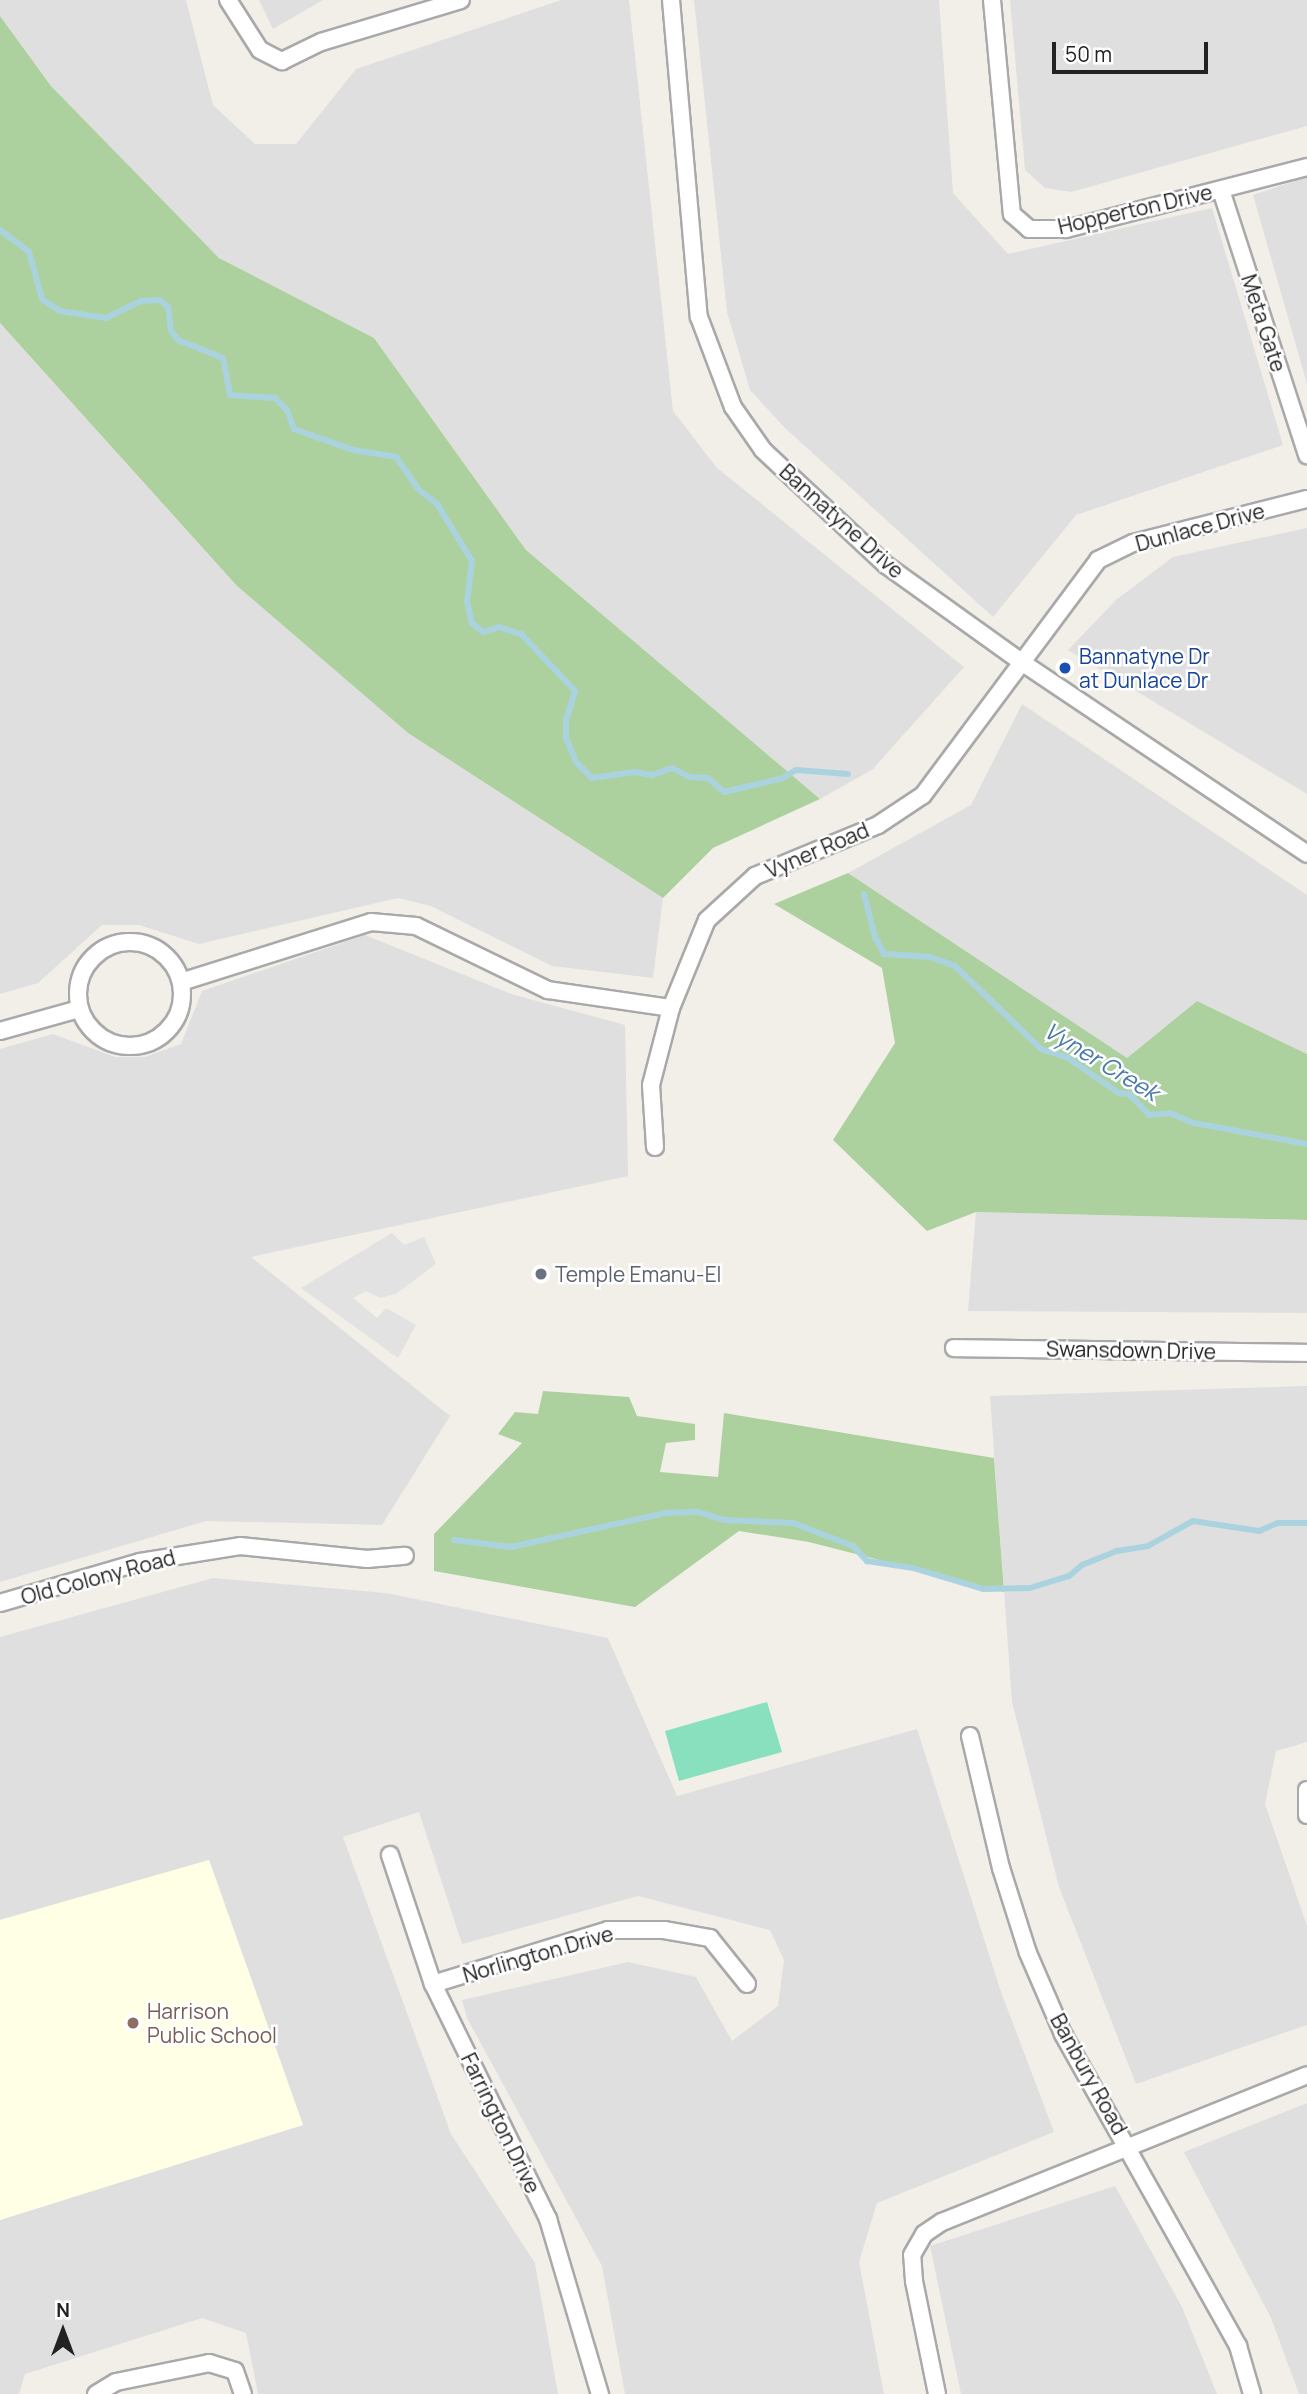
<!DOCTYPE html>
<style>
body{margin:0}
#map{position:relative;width:1307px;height:2394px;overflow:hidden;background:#f2efe9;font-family:Manrope,sans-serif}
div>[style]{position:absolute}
.residential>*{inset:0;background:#e0dfdf}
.education>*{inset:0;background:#ffffe5}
.forest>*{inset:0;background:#add19e}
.pitch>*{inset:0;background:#88e0be}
.parking>*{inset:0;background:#e2e2e2}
.stream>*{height:6px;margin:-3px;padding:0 3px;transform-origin:3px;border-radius:3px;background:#aad3df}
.roads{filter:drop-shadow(2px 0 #a9a9a9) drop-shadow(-2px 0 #a9a9a9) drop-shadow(0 2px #a9a9a9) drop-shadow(0 -2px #a9a9a9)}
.minor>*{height:16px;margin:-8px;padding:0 8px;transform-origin:8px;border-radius:8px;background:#fff}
.minor>.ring{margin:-8px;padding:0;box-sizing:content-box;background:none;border:16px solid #fff;border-radius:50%}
.dots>*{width:19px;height:19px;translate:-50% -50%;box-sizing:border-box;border:4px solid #fff;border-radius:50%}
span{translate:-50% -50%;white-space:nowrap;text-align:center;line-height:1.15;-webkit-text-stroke:5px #fff;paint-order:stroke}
.street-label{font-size:21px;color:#222}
.transit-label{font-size:21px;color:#164399}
.left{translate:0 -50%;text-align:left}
.worship-label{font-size:21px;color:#5b616d}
.education-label{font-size:21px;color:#785e54}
.water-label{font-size:23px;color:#4a7aab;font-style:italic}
.north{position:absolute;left:28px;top:2296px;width:70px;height:70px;-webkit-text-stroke:5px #fff;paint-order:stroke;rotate:0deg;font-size:19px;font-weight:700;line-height:28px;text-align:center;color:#222}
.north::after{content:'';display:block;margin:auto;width:24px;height:32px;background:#222;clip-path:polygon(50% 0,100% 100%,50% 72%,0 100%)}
.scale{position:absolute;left:1052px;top:42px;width:156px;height:32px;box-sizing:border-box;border:4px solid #222;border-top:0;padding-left:9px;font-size:21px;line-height:24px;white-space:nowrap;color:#222;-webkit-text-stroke:5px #fff;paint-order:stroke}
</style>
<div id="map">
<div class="residential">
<div style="clip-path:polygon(0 0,186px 0,213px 105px,255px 144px,296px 144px,356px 69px,561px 0,629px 0,673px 411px,717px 468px,964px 667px,873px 769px,820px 799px,526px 550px,374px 338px,219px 258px,51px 86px,0 16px)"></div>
<div style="clip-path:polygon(259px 0,323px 0,273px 29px)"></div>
<div style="clip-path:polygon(694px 0,939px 0,953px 193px,1008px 254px,1212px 208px,1283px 445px,1076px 515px,993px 617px,785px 428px,750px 390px,727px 312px)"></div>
<div style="clip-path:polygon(1010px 0,1307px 0,1307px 126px,1071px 192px,1045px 188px,1025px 170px)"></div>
<div style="clip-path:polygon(1307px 177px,1307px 384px,1253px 195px)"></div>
<div style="clip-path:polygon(0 323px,237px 586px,408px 733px,663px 898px,653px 978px,552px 966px,431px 906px,398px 898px,199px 944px,139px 925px,102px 925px,38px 983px,0 994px)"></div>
<div style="clip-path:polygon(1307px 528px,1307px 794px,1068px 650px,1116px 600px,1173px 557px)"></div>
<div style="clip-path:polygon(1022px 704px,1307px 895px,1307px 1054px,1197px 1001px,1127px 1058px,848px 873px,971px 805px)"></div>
<div style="clip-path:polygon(365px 935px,511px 994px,625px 1025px,628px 1176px,251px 1257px,450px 1416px,382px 1525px,206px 1521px,0 1582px,0 1049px,53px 1034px,115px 1057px,145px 1057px,181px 1044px,202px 991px)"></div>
<div style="clip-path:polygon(976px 1212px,1307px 1220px,1307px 1313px,968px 1311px)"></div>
<div style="clip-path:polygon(1307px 1386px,1307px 1742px,1276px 1751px,1265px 1804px,1307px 1926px,1307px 2025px,1136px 2084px,1059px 1887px,1012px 1702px,990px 1396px)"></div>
<div style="clip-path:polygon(213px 1578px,386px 1593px,608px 1638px,677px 1796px,917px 1729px,1000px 1989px,1054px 2132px,877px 2203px,859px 2262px,884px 2394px,625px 2394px,602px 2266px,467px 2018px,462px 2000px,628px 1962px,696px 1977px,732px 2041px,778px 2006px,784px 1960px,770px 1930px,638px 1896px,462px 1944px,419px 1812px,343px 1837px,451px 2134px,535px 2263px,558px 2394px,258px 2394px,246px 2333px,202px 2318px,25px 2374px,19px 2394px,0 2394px,0 2220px,303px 2125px,209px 1860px,0 1920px,0 1637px)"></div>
<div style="clip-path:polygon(1307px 2103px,1307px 2394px,1299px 2394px,1271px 2318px,1184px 2152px)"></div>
<div style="clip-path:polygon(1115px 2186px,1182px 2307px,1217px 2394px,961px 2394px,930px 2246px)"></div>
</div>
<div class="education">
<div style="clip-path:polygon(209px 1860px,303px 2125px,0 2220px,0 1920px)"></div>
</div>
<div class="forest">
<div style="clip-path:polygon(0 16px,51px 86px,219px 258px,374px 338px,526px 550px,820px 799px,713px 848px,663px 898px,408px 733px,237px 586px,0 323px)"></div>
<div style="clip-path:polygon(848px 873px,1127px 1058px,1197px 1001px,1307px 1054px,1307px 1220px,976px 1212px,927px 1231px,833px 1140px,895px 1043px,882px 968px,774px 904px)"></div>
<div style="clip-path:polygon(543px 1391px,629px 1397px,637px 1416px,695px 1424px,695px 1440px,666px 1443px,660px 1472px,718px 1477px,724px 1413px,994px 1458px,1004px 1592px,809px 1542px,739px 1531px,635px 1607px,434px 1571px,434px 1534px,522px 1443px,498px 1434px,515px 1412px,538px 1414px)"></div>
</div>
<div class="pitch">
<div style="clip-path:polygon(767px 1702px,782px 1752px,679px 1781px,665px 1731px)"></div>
</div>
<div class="parking">
<div style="clip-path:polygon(392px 1233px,404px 1245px,424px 1237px,436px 1264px,397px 1293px,381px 1298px,366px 1291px,353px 1298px,377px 1318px,386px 1308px,416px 1325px,398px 1358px,301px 1288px)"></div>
</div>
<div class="stream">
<div style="left:0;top:230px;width:36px;rotate:37deg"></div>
<div style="left:29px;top:252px;width:49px;rotate:74.5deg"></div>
<div style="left:42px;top:299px;width:22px;rotate:34deg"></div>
<div style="left:60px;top:311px;width:47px;rotate:8.7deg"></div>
<div style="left:106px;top:318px;width:39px;rotate:-26deg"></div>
<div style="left:141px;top:301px;width:19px;rotate:-3deg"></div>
<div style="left:160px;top:300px;width:11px;rotate:41deg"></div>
<div style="left:168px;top:307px;width:24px;rotate:83deg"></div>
<div style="left:171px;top:331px;width:11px;rotate:52deg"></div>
<div style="left:178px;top:340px;width:48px;rotate:21.8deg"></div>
<div style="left:223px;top:358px;width:38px;rotate:79deg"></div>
<div style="left:230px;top:395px;width:45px;rotate:3.8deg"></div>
<div style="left:275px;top:398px;width:17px;rotate:45deg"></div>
<div style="left:287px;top:410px;width:20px;rotate:70deg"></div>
<div style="left:294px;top:429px;width:63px;rotate:19.6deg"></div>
<div style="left:353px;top:450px;width:44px;rotate:9.2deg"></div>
<div style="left:396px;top:457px;width:39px;rotate:55deg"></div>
<div style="left:418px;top:489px;width:24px;rotate:38deg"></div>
<div style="left:437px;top:504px;width:67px;rotate:58.4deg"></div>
<div style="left:472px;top:561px;width:41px;rotate:97deg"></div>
<div style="left:467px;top:602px;width:22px;rotate:77deg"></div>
<div style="left:472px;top:623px;width:14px;rotate:39deg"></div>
<div style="left:483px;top:632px;width:17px;rotate:-17deg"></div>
<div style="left:499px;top:627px;width:23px;rotate:18deg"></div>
<div style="left:521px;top:634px;width:79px;rotate:46.5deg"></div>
<div style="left:575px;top:691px;width:30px;rotate:107deg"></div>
<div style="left:566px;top:720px;width:18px;rotate:90deg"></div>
<div style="left:566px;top:738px;width:26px;rotate:67deg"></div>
<div style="left:576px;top:762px;width:23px;rotate:45deg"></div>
<div style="left:592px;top:778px;width:43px;rotate:-7.9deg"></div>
<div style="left:635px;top:772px;width:17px;rotate:10deg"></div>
<div style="left:652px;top:775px;width:21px;rotate:-19deg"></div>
<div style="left:672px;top:768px;width:20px;rotate:27deg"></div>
<div style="left:690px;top:777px;width:18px;rotate:3deg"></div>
<div style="left:708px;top:778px;width:21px;rotate:41deg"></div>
<div style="left:724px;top:792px;width:61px;rotate:-13.3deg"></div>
<div style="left:783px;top:778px;width:15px;rotate:-32deg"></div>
<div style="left:796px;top:770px;width:52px;rotate:4.4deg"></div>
<div style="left:864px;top:894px;width:44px;rotate:75.7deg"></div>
<div style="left:875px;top:937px;width:19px;rotate:62deg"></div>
<div style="left:884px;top:954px;width:47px;rotate:3.7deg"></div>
<div style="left:931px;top:957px;width:26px;rotate:21deg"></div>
<div style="left:955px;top:966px;width:120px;rotate:44deg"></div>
<div style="left:1041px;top:1049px;width:28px;rotate:18deg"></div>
<div style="left:1068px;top:1058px;width:62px;rotate:34.5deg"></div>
<div style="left:1119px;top:1093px;width:10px;rotate:6deg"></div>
<div style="left:1129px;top:1094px;width:29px;rotate:46deg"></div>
<div style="left:1149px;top:1115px;width:21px;rotate:-5deg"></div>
<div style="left:1170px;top:1113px;width:26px;rotate:23deg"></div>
<div style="left:1194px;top:1123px;width:115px;rotate:10.5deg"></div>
<div style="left:454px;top:1540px;width:57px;rotate:7deg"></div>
<div style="left:511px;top:1547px;width:158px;rotate:-12.4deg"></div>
<div style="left:665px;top:1513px;width:33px;rotate:-2deg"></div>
<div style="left:698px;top:1512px;width:27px;rotate:17deg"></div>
<div style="left:724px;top:1520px;width:69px;rotate:2.5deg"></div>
<div style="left:793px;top:1523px;width:64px;rotate:21deg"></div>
<div style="left:853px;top:1546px;width:21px;rotate:47deg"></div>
<div style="left:867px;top:1561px;width:47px;rotate:8.7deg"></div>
<div style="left:913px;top:1568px;width:73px;rotate:16.7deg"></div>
<div style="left:983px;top:1589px;width:47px;rotate:-1.2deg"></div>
<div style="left:1030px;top:1588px;width:41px;rotate:-17.1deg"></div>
<div style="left:1069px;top:1576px;width:17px;rotate:-40deg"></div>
<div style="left:1082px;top:1565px;width:38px;rotate:-22deg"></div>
<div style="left:1117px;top:1551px;width:31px;rotate:-9deg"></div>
<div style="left:1148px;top:1546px;width:51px;rotate:-29.1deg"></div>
<div style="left:1193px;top:1521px;width:67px;rotate:8.6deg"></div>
<div style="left:1259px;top:1531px;width:21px;rotate:-23deg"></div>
<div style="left:1278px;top:1523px;width:29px"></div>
</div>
<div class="roads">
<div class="minor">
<div style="left:228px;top:0;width:59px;rotate:57.4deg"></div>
<div style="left:260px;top:50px;width:25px;rotate:27deg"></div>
<div style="left:282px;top:61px;width:43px;rotate:-26deg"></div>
<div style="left:321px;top:42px;width:146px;rotate:-16.7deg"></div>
<div style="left:671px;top:0;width:318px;rotate:85deg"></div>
<div style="left:699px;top:317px;width:96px;rotate:69.3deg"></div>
<div style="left:733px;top:407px;width:52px;rotate:55.1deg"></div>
<div style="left:763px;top:450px;width:168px;rotate:43.1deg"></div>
<div style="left:886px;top:565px;width:168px;rotate:35.6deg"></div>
<div style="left:1023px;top:663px;width:342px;rotate:33.9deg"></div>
<div style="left:992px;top:0;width:215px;rotate:84.7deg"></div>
<div style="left:1012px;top:214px;width:23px;rotate:41deg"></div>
<div style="left:1029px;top:229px;width:37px"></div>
<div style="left:1066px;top:229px;width:249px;rotate:-14.4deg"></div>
<div style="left:1221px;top:190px;width:279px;rotate:72deg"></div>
<div class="ring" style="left:78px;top:942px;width:88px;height:88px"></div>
<div style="left:181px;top:982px;width:199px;rotate:-17.5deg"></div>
<div style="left:371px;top:922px;width:45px;rotate:5.1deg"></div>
<div style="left:416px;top:926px;width:147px;rotate:25.9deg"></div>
<div style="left:548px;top:990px;width:124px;rotate:8.3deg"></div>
<div style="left:0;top:1031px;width:82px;rotate:-15.6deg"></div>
<div style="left:655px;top:1147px;width:62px;rotate:-93.7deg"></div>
<div style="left:651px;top:1085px;width:80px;rotate:-75.4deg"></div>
<div style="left:671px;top:1008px;width:95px;rotate:-67.8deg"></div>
<div style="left:707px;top:920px;width:65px;rotate:-42.5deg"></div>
<div style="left:755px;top:876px;width:133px;rotate:-22.5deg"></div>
<div style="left:878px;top:825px;width:54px;rotate:-33.7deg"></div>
<div style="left:923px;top:795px;width:293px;rotate:-53.3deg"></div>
<div style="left:1098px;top:560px;width:39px;rotate:-26deg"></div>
<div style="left:1133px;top:543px;width:179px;rotate:-14.2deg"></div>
<div style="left:954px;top:1348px;width:353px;rotate:0.8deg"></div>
<div style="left:0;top:1603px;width:146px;rotate:-16.3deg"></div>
<div style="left:140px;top:1562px;width:101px;rotate:-9.1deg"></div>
<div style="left:240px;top:1546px;width:128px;rotate:5.8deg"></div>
<div style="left:367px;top:1559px;width:38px;rotate:-5deg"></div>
<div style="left:970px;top:1736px;width:136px;rotate:76.8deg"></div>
<div style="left:1001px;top:1868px;width:89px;rotate:72.4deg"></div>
<div style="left:1028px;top:1953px;width:88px;rotate:66.6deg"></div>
<div style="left:1063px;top:2034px;width:358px;rotate:60.7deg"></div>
<div style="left:1238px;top:2346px;width:50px;rotate:73.7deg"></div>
<div style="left:1307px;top:1790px;width:25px;rotate:90deg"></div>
<div style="left:390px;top:1855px;width:136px;rotate:71.6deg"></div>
<div style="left:433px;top:1984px;width:262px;rotate:63.9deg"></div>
<div style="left:548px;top:2219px;width:183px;rotate:73.5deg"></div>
<div style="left:433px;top:1984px;width:183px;rotate:-17.1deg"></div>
<div style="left:608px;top:1930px;width:56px"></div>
<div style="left:664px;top:1930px;width:47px;rotate:9.9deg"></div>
<div style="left:710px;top:1938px;width:59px;rotate:51.2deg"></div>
<div style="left:96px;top:2394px;width:23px;rotate:-31deg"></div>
<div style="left:116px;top:2382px;width:95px;rotate:-11.5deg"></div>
<div style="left:209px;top:2363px;width:27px;rotate:17deg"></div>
<div style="left:235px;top:2371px;width:24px;rotate:71deg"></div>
<div style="left:937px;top:2394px;width:115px;rotate:-101.5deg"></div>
<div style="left:914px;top:2281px;width:26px;rotate:-94deg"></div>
<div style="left:912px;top:2255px;width:24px;rotate:-60deg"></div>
<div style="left:924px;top:2234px;width:22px;rotate:-34deg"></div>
<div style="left:942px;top:2222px;width:393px;rotate:-21.9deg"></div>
</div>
</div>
<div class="dots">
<div style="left:1065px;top:668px;background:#1a4fb4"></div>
<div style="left:541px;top:1274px;background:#6b7280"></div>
<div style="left:133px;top:2023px;background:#8d6e63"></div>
</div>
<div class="street-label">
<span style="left:1135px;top:209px;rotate:-13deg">Hopperton Drive</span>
<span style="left:1264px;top:323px;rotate:72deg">Meta Gate</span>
<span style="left:842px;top:521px;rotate:42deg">Bannatyne Drive</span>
<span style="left:1200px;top:527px;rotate:-15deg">Dunlace Drive</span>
<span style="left:817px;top:850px;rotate:-23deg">Vyner Road</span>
<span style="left:1131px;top:1350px;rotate:1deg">Swansdown Drive</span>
<span style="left:98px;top:1577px;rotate:-15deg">Old Colony Road</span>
<span style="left:538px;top:1954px;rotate:-16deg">Norlington Drive</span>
<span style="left:1089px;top:2074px;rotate:61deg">Banbury Road</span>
<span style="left:501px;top:2123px;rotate:64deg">Farrington Drive</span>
</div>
<div class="transit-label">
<span class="left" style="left:1079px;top:668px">Bannatyne Dr<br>at Dunlace Dr</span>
</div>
<div class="worship-label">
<span class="left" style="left:555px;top:1274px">Temple Emanu-El</span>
</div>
<div class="education-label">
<span class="left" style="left:147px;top:2023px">Harrison<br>Public School</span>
</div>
<div class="water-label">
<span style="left:1102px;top:1061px;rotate:31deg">Vyner Creek</span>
</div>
<div class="north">N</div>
<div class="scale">50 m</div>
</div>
